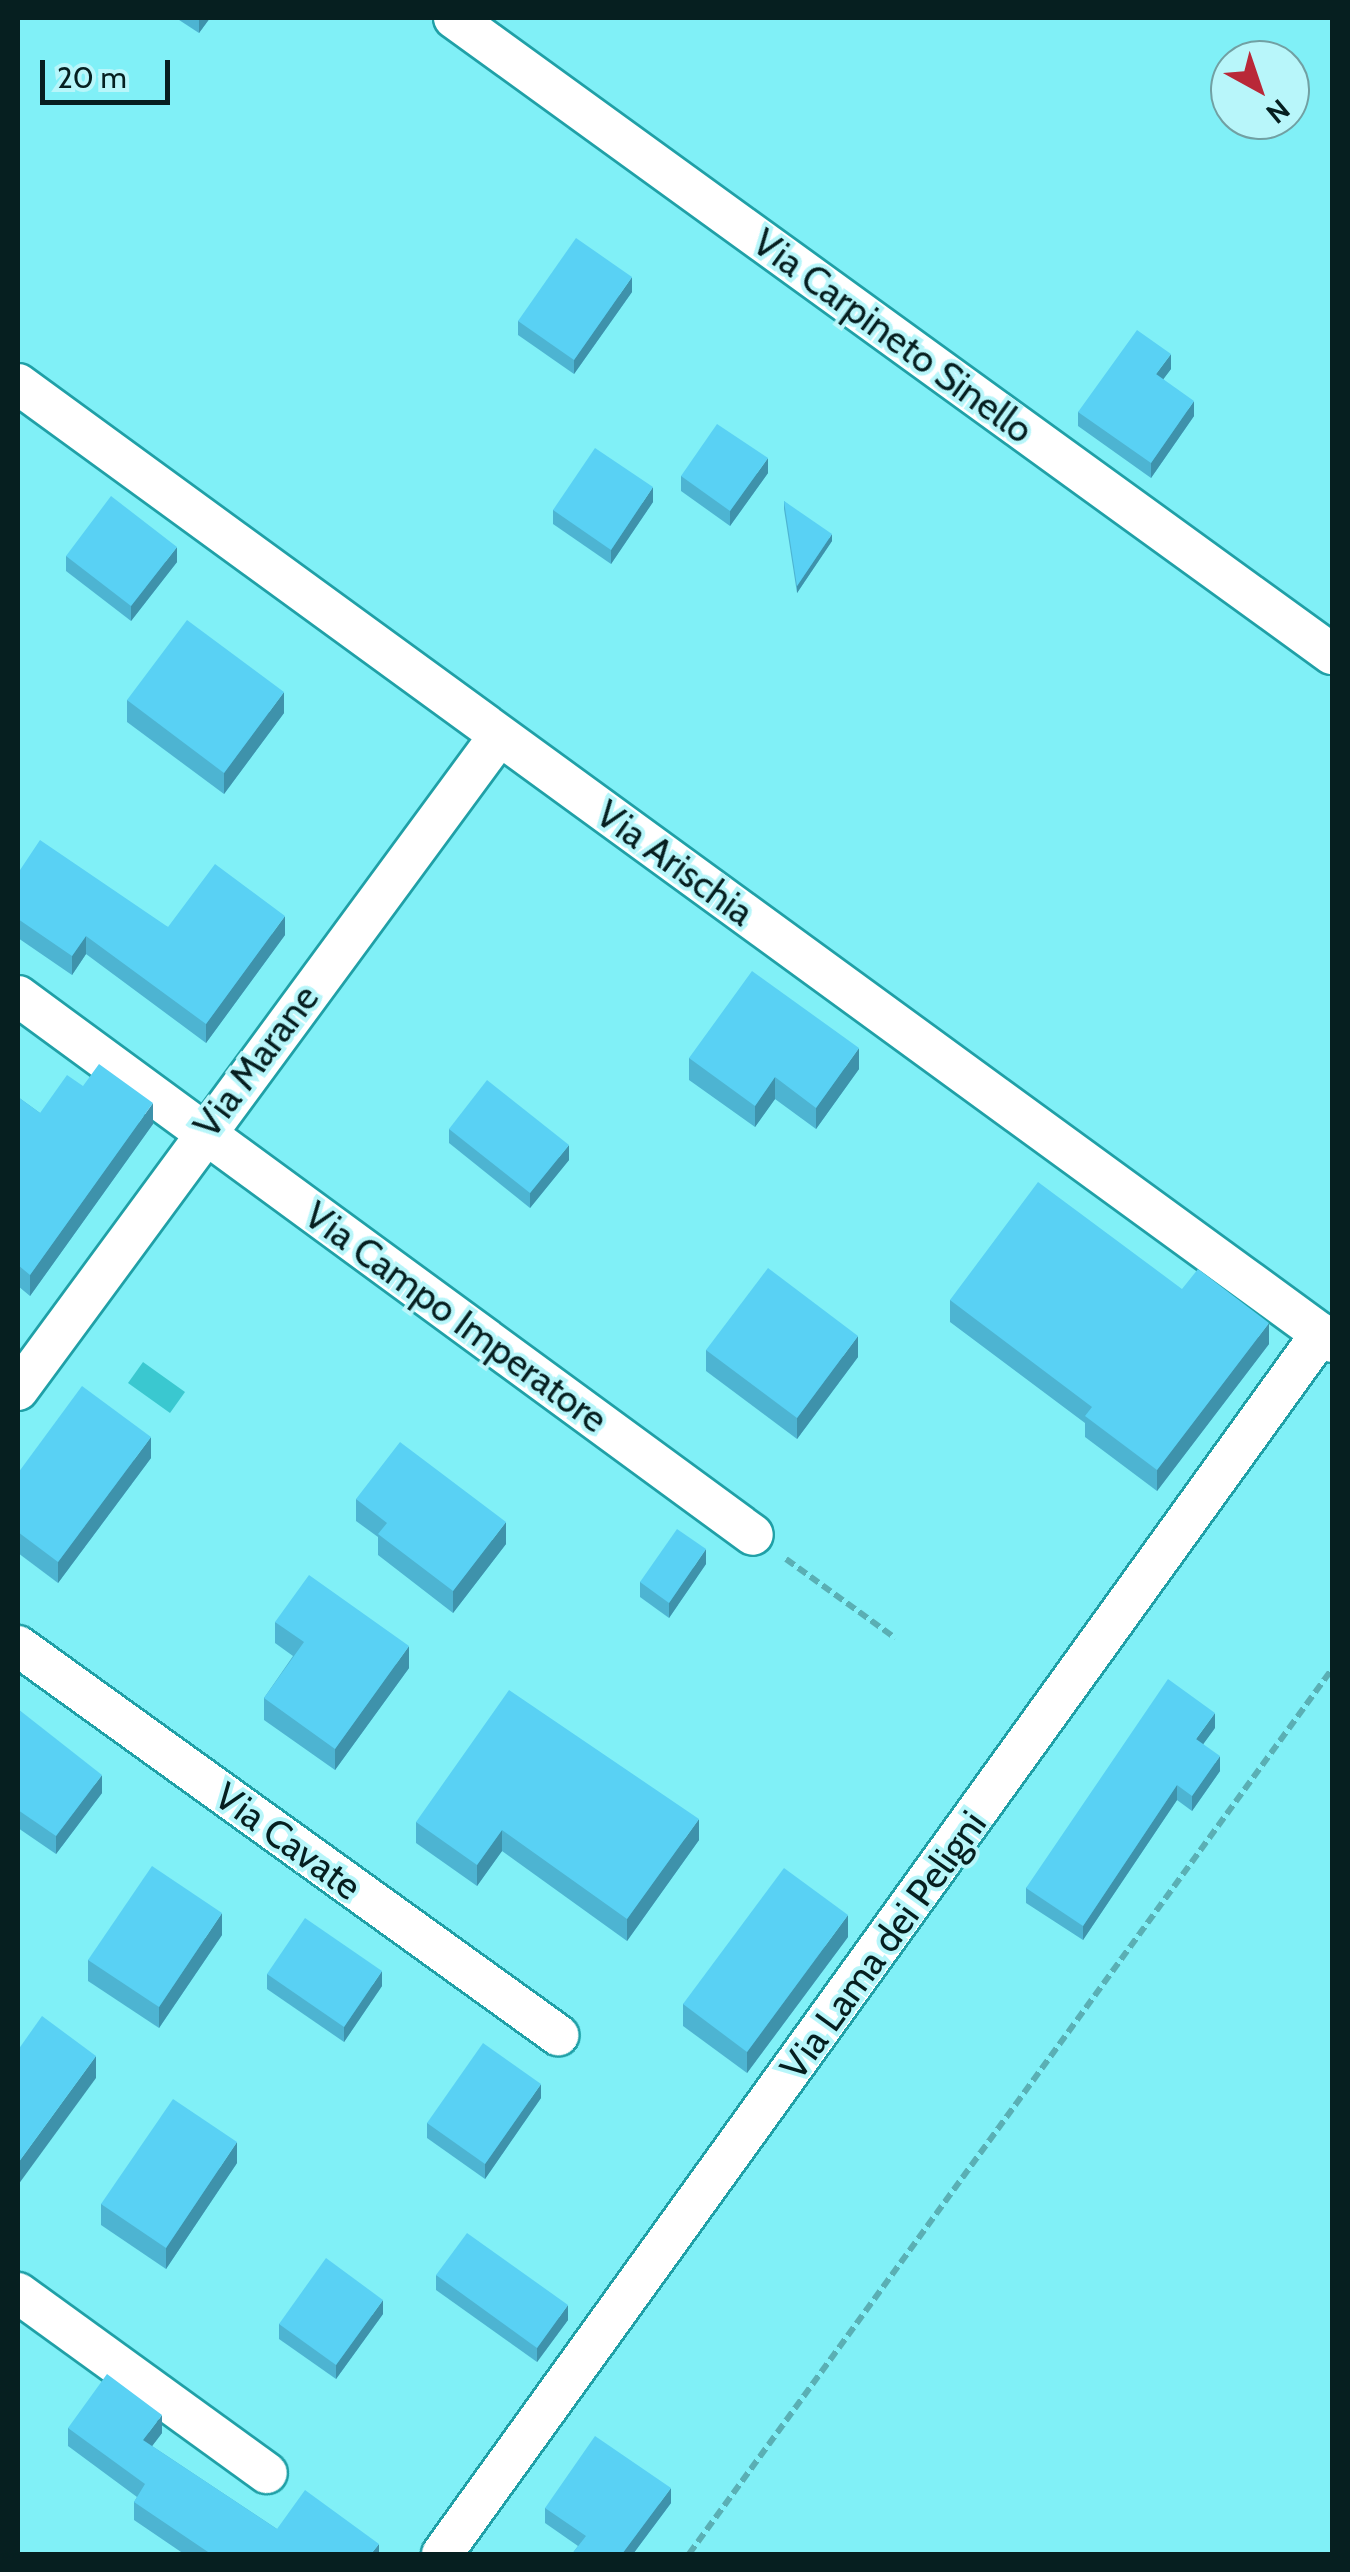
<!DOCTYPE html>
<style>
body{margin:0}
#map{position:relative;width:1350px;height:2572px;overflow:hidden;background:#80f0f7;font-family:Cabin,sans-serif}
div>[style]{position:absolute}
.water>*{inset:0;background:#3ac8d0}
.path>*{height:6px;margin-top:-3px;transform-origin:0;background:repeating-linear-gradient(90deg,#5aafb4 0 10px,transparent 0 15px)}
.roads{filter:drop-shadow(2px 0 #20a0a7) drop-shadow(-2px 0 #20a0a7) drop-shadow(0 2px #20a0a7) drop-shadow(0 -2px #20a0a7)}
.street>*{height:40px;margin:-20px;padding:0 20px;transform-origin:20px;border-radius:20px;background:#fff}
.wall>*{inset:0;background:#4db4d2}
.shaded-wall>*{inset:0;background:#3e92ab}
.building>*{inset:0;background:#59d1f4}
span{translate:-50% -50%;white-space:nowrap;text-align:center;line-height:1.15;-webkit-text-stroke:8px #b8f6fa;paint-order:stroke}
.street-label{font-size:38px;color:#061f20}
.frame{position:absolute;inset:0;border:20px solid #061f20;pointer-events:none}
.north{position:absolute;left:1210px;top:40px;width:100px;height:100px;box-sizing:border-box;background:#b8f6fa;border:2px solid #71a0a3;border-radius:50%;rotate:140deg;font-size:28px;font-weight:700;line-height:40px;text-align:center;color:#061f20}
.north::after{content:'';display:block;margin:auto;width:35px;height:45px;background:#b92838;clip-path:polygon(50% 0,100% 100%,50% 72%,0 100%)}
.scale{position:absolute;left:40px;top:60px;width:130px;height:45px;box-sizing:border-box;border:5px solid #061f20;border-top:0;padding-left:12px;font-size:30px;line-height:35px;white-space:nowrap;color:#061f20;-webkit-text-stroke:8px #b8f6fa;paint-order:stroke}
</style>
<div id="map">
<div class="water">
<div style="clip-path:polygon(143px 1362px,185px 1392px,170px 1413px,128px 1383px)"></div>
</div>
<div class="path">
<div style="left:786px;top:1559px;width:135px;rotate:35.9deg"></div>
<div style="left:689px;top:2554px;width:1094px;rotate:-54deg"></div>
</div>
<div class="roads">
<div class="street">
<div style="left:454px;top:18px;width:1084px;rotate:35.92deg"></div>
<div style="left:18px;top:384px;width:1626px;rotate:36.09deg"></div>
<div style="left:18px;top:996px;width:911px;rotate:36.25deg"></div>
<div style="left:18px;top:1390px;width:812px;rotate:-53.67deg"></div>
<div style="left:18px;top:1646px;width:666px;rotate:35.77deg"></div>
<div style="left:18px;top:2293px;width:307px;rotate:35.9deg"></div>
<div style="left:442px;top:2554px;width:1504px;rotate:-54.23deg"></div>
</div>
</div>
<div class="wall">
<div style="clip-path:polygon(176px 18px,210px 18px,199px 33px)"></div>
<div style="clip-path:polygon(632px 292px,574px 374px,518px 335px,518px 321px)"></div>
<div style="clip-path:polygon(1171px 369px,1163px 379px,1194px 416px,1151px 478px,1078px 426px,1078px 412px)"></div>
<div style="clip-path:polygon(768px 473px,730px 526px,681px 491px,681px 476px)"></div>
<div style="clip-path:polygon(784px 501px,832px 541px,797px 593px,784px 509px)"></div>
<div style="clip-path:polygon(653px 502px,611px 564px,553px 524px,553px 510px)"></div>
<div style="clip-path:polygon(66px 556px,177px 562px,131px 621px,66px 571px)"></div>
<div style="clip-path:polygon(127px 700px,284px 713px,224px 794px,127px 722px)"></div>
<div style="clip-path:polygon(18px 873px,168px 927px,285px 935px,206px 1043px,86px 954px,72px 975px,18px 938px)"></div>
<div style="clip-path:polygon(689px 1058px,859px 1069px,816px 1129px,775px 1099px,755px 1127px,689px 1080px)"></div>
<div style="clip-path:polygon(18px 1097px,40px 1113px,153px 1124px,30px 1296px,18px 1286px)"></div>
<div style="clip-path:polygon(449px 1129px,569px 1160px,530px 1208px,449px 1143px)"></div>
<div style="clip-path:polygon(1182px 1289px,1269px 1344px,1157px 1491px,1085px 1437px,1085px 1423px,950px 1322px,950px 1300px)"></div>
<div style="clip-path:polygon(706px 1350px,858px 1357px,797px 1439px,706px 1371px)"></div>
<div style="clip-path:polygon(151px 1458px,58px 1583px,18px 1553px,18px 1473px)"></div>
<div style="clip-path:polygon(356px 1499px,506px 1544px,453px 1613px,378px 1555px,378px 1537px,356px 1521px)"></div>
<div style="clip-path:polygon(706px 1564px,669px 1618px,640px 1597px,640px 1582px)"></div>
<div style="clip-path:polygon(275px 1622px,409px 1668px,335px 1770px,264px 1720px,264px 1698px,293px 1656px,275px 1643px)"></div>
<div style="clip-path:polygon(18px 1709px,102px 1793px,56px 1854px,18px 1828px)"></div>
<div style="clip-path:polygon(1215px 1728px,1203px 1744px,1220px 1771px,1192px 1811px,1177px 1800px,1083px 1940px,1026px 1903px,1026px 1888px)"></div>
<div style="clip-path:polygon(416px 1822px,699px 1840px,627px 1941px,502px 1851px,477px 1886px,416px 1843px)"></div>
<div style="clip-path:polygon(222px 1935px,159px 2028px,88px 1981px,88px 1960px)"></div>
<div style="clip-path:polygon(848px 1937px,747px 2073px,683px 2026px,683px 2004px)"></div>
<div style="clip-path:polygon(267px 1974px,382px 1986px,344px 2042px,267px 1989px)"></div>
<div style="clip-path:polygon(541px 2098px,485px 2179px,427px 2138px,427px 2123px)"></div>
<div style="clip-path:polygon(237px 2163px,166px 2269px,101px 2225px,101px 2204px)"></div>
<div style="clip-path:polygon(436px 2275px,568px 2320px,537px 2362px,436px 2290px)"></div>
<div style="clip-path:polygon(383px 2314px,336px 2379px,279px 2339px,279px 2324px)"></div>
<div style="clip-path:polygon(68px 2428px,162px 2433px,152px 2446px,277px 2529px,379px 2554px,184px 2554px,134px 2520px,134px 2502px,137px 2497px,68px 2446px)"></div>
<div style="clip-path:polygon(671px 2503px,633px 2554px,572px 2554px,578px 2546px,545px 2523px,545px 2508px)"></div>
</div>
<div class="shaded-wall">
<div style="clip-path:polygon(200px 18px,210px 18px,199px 33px,199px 18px)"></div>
<div style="clip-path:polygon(632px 277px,632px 292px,574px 374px,574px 360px)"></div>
<div style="clip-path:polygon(1171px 354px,1171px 369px,1156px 389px,1156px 374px)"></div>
<div style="clip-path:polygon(1194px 401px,1194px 416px,1151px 478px,1151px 463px)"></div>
<div style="clip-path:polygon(768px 458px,768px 473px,730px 526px,730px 511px)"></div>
<div style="clip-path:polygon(653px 487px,653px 502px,611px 564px,611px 550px)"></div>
<div style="clip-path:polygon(832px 534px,832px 541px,797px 593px,797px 586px)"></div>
<div style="clip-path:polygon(177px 547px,177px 562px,131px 621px,131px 606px)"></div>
<div style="clip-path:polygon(284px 692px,284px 713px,224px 794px,224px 773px)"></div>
<div style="clip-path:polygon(285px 916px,285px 935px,206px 1043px,206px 1024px)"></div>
<div style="clip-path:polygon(86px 936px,86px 954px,72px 975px,72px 956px)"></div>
<div style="clip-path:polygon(859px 1048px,859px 1069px,816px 1129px,816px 1108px)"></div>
<div style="clip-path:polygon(775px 1077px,775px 1099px,755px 1127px,755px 1106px)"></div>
<div style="clip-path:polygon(153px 1103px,153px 1124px,30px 1296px,30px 1275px)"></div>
<div style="clip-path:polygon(569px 1145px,569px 1160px,530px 1208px,530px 1193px)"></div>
<div style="clip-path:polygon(1269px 1323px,1269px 1344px,1157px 1491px,1157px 1470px)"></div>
<div style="clip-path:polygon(858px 1336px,858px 1357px,797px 1439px,797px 1418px)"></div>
<div style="clip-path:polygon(151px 1437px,151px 1458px,58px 1583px,58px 1562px)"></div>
<div style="clip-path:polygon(506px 1522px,506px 1544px,453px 1613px,453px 1591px)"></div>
<div style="clip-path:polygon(706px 1549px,706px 1564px,669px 1618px,669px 1603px)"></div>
<div style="clip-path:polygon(409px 1646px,409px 1668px,335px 1770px,335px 1749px)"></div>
<div style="clip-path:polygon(1215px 1713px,1215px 1728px,1196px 1754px,1196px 1739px)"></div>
<div style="clip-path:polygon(1220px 1756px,1220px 1771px,1192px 1811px,1192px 1796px)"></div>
<div style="clip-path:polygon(102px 1775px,102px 1793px,56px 1854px,56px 1836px)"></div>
<div style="clip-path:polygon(1177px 1785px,1177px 1800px,1083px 1940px,1083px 1926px)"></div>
<div style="clip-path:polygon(699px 1819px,699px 1840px,627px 1941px,627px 1919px)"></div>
<div style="clip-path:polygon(502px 1830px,502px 1851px,477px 1886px,477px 1865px)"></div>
<div style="clip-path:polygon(222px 1913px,222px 1935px,159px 2028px,159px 2007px)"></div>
<div style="clip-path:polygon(848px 1915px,848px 1937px,747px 2073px,747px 2052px)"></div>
<div style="clip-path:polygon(382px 1971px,382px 1986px,344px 2042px,344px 2027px)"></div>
<div style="clip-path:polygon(96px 2056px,96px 2078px,18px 2185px,18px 2163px)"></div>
<div style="clip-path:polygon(541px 2084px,541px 2098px,485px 2179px,485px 2164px)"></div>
<div style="clip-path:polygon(237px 2142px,237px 2163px,166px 2269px,166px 2248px)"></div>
<div style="clip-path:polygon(383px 2300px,383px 2314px,336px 2379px,336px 2365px)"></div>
<div style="clip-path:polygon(568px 2305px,568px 2320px,537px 2362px,537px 2348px)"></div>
<div style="clip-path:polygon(162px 2415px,162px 2433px,143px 2458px,143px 2440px)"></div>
<div style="clip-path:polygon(671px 2488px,671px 2503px,633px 2554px,622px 2554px)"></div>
<div style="clip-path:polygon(379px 2544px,379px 2554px,371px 2554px)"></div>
</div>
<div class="building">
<div style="clip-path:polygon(576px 238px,632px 277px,574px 360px,518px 321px)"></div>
<div style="clip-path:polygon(1137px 330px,1171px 354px,1156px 374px,1194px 401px,1151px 463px,1078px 412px)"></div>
<div style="clip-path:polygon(717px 424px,768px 458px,730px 511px,681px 476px)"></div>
<div style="clip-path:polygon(595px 448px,653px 487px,611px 550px,553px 510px)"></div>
<div style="clip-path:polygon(111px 496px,177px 547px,131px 606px,66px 556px)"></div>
<div style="clip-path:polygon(784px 501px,832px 534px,797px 586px)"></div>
<div style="clip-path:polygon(187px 620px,284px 692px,224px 773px,127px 700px)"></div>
<div style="clip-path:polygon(40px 840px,168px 927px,215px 864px,285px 916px,206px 1024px,86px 936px,72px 956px,18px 919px,18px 873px)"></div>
<div style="clip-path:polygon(752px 971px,859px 1048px,816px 1108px,775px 1077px,755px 1106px,689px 1058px)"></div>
<div style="clip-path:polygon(99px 1064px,153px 1103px,30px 1275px,18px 1265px,18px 1097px,40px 1113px,67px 1075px,83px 1086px)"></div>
<div style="clip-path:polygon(487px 1080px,569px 1145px,530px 1193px,449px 1129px)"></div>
<div style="clip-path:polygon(1038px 1182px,1182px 1289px,1198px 1269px,1269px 1323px,1157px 1470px,1085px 1416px,1092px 1407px,950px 1300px)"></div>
<div style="clip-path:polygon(768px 1268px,858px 1336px,797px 1418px,706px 1350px)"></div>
<div style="clip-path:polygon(82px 1386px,151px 1437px,58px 1562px,18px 1532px,18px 1473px)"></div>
<div style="clip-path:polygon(400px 1442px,506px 1522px,453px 1591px,378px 1534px,387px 1523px,356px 1499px)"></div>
<div style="clip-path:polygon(677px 1529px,706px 1549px,669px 1603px,640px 1582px)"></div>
<div style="clip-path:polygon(309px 1575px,409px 1646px,335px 1749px,264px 1698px,304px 1642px,275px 1622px)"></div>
<div style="clip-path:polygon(1168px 1679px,1215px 1713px,1196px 1739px,1220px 1756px,1192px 1796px,1177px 1785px,1083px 1926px,1026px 1888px)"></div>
<div style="clip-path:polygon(509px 1690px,699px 1819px,627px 1919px,502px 1830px,477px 1865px,416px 1822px)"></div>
<div style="clip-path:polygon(18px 1709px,102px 1775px,56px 1836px,18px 1810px)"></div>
<div style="clip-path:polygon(152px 1866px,222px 1913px,159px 2007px,88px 1960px)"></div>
<div style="clip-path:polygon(784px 1868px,848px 1915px,747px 2052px,683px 2004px)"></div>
<div style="clip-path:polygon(305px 1918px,382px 1971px,344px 2027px,267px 1974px)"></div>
<div style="clip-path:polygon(42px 2016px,96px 2056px,18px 2163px,18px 2050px)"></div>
<div style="clip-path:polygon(483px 2043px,541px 2084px,485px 2164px,427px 2123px)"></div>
<div style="clip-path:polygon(173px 2099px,237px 2142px,166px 2248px,101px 2204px)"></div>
<div style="clip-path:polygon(467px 2233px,568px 2305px,537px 2348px,436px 2275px)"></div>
<div style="clip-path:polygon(326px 2258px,383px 2300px,336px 2365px,279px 2324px)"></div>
<div style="clip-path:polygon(107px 2374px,162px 2415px,143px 2440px,277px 2529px,305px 2490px,379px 2544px,371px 2554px,211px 2554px,134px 2502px,145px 2484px,68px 2428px)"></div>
<div style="clip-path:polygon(595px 2436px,671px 2488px,622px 2554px,572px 2554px,586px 2536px,545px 2508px)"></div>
</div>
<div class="street-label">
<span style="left:893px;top:336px;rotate:36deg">Via Carpineto Sinello</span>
<span style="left:675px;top:863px;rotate:36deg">Via Arischia</span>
<span style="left:256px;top:1061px;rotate:-53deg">Via Marane</span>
<span style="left:456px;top:1317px;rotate:36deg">Via Campo Imperatore</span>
<span style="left:288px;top:1841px;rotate:36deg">Via Cavate</span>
<span style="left:883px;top:1945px;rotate:-54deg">Via Lama dei Peligni</span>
</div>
<div class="frame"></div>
<div class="north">N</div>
<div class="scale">20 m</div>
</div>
